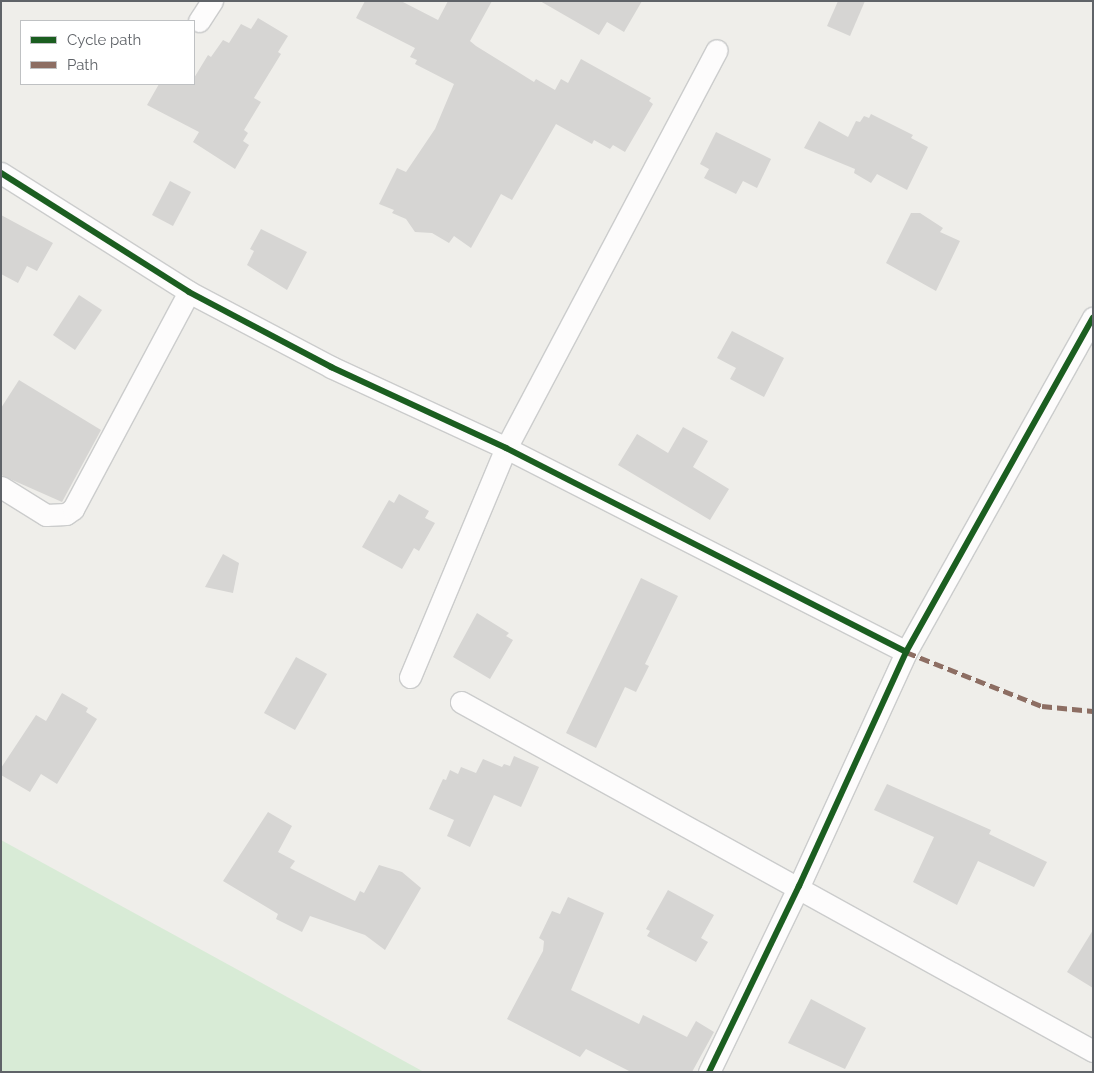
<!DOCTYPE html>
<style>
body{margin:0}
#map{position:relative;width:1094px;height:1073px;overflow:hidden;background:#efeeea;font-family:Raleway,sans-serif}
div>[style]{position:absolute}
.green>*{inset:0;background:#d8ebd6}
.building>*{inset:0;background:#d6d5d3}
.roads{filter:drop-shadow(1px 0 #cbcccc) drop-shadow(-1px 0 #cbcccc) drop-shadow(0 1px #cbcccc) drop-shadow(0 -1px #cbcccc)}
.minor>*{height:21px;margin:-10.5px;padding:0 10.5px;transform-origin:10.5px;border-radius:10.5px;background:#fdfcfc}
.quiet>*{height:5px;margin-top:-2.5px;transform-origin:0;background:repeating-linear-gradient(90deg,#8d6e63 0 10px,transparent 0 15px)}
.cycleway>*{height:6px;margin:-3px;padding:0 3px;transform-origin:3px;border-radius:3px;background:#1b5e20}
span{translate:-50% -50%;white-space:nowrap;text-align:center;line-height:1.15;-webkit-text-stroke:5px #fff;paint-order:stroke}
.frame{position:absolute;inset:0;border:2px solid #5f6368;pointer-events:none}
.legend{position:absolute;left:20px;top:20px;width:175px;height:65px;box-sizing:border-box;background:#fff;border:1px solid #bfc1c3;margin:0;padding:6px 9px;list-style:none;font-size:15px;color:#5f6368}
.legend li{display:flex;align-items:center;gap:10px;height:25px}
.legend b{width:25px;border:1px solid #bfc1c3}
</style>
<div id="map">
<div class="green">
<div style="clip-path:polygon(1px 840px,424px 1072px,1px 1072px)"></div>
</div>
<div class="building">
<div style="clip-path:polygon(365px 1px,401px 1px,438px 20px,448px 1px,492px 1px,470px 41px,476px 46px,534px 82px,536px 79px,555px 90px,561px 79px,568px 83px,581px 59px,651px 98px,649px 101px,653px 104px,625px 152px,613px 145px,610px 149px,594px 140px,592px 144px,556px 124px,512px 200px,501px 194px,471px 248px,454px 236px,449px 243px,432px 233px,415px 232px,406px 219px,392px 213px,394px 210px,379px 204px,397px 168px,406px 172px,435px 129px,454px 84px,415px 64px,417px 60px,410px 57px,415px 48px,356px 18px)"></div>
<div style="clip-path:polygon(540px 1px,642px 1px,624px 32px,607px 22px,599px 35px)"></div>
<div style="clip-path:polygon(838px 1px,865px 1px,850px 36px,827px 26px)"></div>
<div style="clip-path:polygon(258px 18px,288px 36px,278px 52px,281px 54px,254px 98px,261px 102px,244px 130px,248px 133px,243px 141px,249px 145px,235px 169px,193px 142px,199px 132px,147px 105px,159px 84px,194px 84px,194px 78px,208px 55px,211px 57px,223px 40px,229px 43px,241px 24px,251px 29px)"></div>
<div style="clip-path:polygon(871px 114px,913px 135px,911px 138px,928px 147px,907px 190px,877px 174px,871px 183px,854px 173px,855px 169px,804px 148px,819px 121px,848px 137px,856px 121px,860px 122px,864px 116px,869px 118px)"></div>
<div style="clip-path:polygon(716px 132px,771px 159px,757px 188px,743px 181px,736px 194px,704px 178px,709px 169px,700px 164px)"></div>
<div style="clip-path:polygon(170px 181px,191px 192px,173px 226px,152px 215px)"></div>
<div style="clip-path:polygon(911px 213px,920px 213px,943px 228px,940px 232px,960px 241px,936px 291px,886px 263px)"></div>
<div style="clip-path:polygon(1px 215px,53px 243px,37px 271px,27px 266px,18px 283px,1px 274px)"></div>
<div style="clip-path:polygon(261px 229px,307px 252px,287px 290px,247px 265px,254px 251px,250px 249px)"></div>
<div style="clip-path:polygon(79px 295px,102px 310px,75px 350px,53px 335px)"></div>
<div style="clip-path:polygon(732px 331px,784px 358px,764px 397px,730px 379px,736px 368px,717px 358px)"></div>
<div style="clip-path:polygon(19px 380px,101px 430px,62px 502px,1px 475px,1px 408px)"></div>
<div style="clip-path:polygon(683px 427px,708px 441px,693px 467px,729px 489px,710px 520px,618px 465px,637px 434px,668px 453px)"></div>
<div style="clip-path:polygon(399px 494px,429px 511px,425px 518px,435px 523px,419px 551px,414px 548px,402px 569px,362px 547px,389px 500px,394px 503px)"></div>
<div style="clip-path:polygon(223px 554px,239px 563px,233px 593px,205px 587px)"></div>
<div style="clip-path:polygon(641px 578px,678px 596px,645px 664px,649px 666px,636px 692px,625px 687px,596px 748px,566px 733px)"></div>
<div style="clip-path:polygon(477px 613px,509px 633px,506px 636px,513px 640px,490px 679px,453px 657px)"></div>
<div style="clip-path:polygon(296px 657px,327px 674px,295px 730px,264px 713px)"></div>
<div style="clip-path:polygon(62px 693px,88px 708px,86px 712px,97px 719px,57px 784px,41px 774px,30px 792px,1px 775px,1px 768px,36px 715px,46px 721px)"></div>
<div style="clip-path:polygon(514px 756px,539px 767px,521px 807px,494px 795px,470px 847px,447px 836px,454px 820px,429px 809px,443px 779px,446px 780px,450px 770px,458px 774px,461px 767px,476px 773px,483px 759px,502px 767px,504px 764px,510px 766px)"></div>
<div style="clip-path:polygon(887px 784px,991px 830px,989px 834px,1047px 862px,1034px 887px,978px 861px,957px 905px,913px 882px,934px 837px,874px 810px)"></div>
<div style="clip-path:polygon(268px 812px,292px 826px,278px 852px,295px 861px,290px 868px,355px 901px,360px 891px,364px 893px,379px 865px,402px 872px,421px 888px,385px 950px,365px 935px,310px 916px,302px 932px,276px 919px,278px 914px,223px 881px)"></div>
<div style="clip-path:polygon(668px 890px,714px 915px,701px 938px,708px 942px,696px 962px,647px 936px,650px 931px,646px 929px)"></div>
<div style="clip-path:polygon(568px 897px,604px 913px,571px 990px,639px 1024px,643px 1015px,687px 1037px,696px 1021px,714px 1032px,692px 1072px,631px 1072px,586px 1049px,580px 1057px,507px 1019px,543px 951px,544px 941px,539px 938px,552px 911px,560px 914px)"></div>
<div style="clip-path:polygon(1093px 930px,1093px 988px,1067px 972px)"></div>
<div style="clip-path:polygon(811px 999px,866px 1028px,845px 1069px,788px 1043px)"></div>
</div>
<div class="roads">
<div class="minor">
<div style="left:199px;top:21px;width:24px;rotate:-57deg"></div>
<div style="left:1px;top:173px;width:222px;rotate:32.3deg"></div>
<div style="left:189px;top:292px;width:161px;rotate:27.8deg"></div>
<div style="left:331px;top:367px;width:193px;rotate:24.8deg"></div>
<div style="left:506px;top:448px;width:449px;rotate:27deg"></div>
<div style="left:1px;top:487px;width:53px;rotate:31.9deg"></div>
<div style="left:46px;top:515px;width:20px;rotate:-3deg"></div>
<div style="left:66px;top:514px;width:9px;rotate:-36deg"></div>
<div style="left:73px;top:509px;width:246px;rotate:-61.9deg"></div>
<div style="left:410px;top:677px;width:248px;rotate:-67.3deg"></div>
<div style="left:506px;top:448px;width:450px;rotate:-62.1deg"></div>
<div style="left:461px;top:702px;width:722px;rotate:28.91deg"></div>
<div style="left:709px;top:1072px;width:207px;rotate:-64.2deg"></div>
<div style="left:799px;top:886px;width:257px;rotate:-65.4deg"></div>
<div style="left:906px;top:652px;width:383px;rotate:-60.8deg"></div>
</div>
</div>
<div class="quiet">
<div style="left:906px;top:652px;width:146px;rotate:21.7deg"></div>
<div style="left:1042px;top:706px;width:51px;rotate:5.6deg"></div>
</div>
<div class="cycleway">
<div style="left:1px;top:173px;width:222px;rotate:32.3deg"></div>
<div style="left:189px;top:292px;width:161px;rotate:27.8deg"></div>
<div style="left:331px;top:367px;width:193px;rotate:24.8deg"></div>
<div style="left:506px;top:448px;width:449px;rotate:27deg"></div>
<div style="left:709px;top:1072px;width:207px;rotate:-64.2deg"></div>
<div style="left:799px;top:886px;width:257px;rotate:-65.4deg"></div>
<div style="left:906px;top:652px;width:383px;rotate:-60.8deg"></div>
</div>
<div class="frame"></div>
<ul class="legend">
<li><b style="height:6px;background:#1b5e20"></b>Cycle path</li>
<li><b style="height:6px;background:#8d6e63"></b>Path</li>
</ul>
</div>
